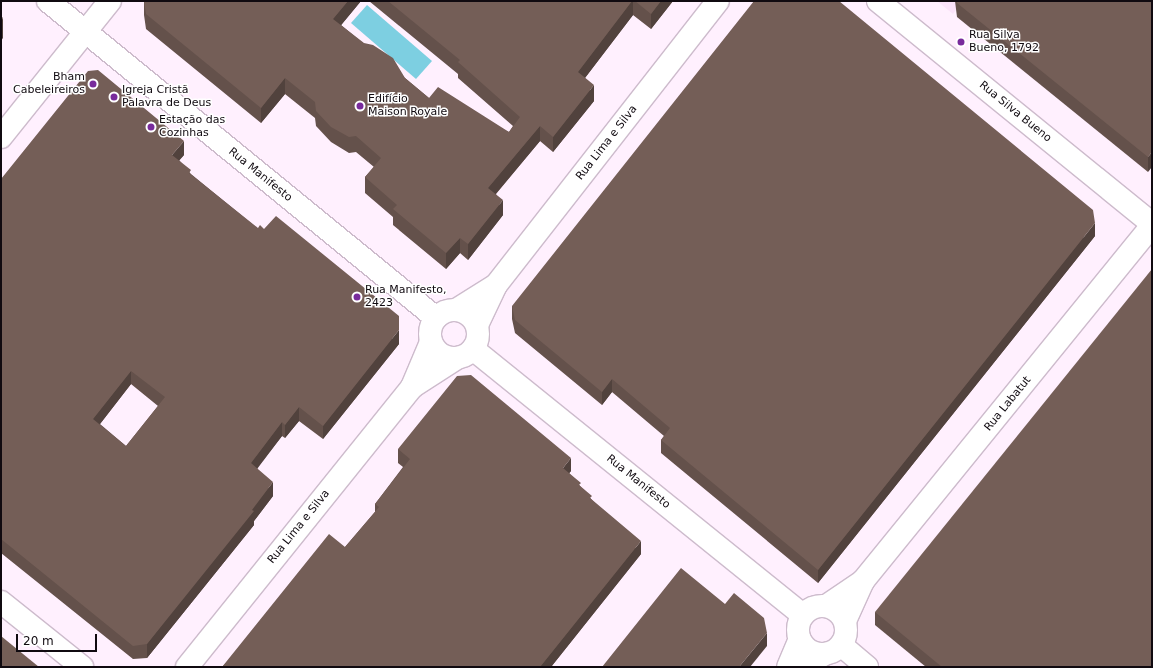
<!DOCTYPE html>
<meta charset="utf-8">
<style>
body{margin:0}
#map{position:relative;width:1153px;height:668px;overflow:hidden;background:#fff0fe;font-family:"DejaVu Sans",sans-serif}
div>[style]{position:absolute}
.built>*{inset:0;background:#fbe3fa}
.water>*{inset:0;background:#7dcfe1}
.roads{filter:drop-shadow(1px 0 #cdbbcc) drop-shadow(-1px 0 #cdbbcc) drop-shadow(0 1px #cdbbcc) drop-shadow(0 -1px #cdbbcc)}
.street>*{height:22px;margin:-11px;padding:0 11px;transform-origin:11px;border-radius:11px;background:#fff}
.secondary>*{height:22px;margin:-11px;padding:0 11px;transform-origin:11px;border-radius:11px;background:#fff}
.secondary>.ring{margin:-11px;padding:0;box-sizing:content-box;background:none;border:22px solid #fff;border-radius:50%}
.wall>*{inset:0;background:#64514b}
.shaded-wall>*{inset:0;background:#51423d}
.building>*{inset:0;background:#745e57}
.dots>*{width:11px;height:11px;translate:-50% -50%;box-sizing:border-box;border:2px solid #fff;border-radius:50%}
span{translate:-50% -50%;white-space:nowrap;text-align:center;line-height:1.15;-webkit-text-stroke:3px #fff;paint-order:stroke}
.poi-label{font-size:11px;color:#100a10}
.left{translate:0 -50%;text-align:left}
.right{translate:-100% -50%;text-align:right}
.street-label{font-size:11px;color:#100a10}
.frame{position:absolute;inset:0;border:2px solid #100a10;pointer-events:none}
.scale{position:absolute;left:16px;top:634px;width:81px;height:18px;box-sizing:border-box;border:2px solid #100a10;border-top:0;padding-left:5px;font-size:12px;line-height:14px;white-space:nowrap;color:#100a10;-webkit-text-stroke:3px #fff;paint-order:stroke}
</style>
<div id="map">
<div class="built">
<div style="clip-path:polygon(937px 1px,963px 1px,953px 14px)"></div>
</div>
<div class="water">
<div style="clip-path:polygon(367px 5px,432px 61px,416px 79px,351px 23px)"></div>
</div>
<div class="roads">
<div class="street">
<div style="left:1px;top:137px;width:174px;rotate:-51.3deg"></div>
<div style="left:456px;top:310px;width:47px;rotate:-32deg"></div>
<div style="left:477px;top:325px;width:44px;rotate:-64.6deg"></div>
<div style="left:496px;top:285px;width:360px;rotate:-52deg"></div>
<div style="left:412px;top:387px;width:54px;rotate:-32.8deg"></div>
<div style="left:1px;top:602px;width:104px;rotate:38.7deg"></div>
<div style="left:826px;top:606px;width:45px;rotate:-34deg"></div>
<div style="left:845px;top:621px;width:44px;rotate:-65.8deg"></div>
<div style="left:863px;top:581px;width:458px;rotate:-50.9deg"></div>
<div style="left:187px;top:667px;width:359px;rotate:-51.2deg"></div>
<div style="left:412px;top:387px;width:49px;rotate:-67.1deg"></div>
<div style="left:788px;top:667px;width:30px;rotate:-67deg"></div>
<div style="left:804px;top:667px;width:25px;rotate:-32deg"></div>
</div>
<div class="secondary">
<div style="left:48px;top:1px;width:501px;rotate:39.25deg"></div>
<div style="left:878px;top:1px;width:353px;rotate:39.1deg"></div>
<div class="ring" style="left:430px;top:310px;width:26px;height:26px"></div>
<div style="left:473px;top:349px;width:424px;rotate:38.9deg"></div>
<div class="ring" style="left:798px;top:606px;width:26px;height:26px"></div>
<div style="left:841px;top:645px;width:34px;rotate:40deg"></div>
</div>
</div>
<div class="wall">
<div style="clip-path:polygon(144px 1px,361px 1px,341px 25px,405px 78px,429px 98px,509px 132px,513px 126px,458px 78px,458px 74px,369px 1px,673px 1px,651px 29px,633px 15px,585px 78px,594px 101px,553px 152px,540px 141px,496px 194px,503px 215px,468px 260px,460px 253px,446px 269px,393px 225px,393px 217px,365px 193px,365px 177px,374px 167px,356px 152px,349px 153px,331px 142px,316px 126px,315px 118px,285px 94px,261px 123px,146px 29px,144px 15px)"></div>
<div style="clip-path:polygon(955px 1px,1152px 1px,1148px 172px,957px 17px)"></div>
<div style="clip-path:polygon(evenodd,184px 155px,179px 160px,191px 174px,399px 344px,323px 439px,299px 421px,285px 438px,282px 436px,257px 468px,273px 496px,254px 521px,254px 525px,147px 658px,133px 659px,1px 553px,1px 179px,184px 155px,131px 384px,158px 406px,126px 446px,100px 424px,131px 384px)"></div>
<div style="clip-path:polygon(1095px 236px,818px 583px,661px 453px,661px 440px,664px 436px,612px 392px,602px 405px,515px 333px,512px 319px,512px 306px)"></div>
<div style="clip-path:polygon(398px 449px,571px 471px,569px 473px,592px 500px,641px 554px,551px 667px,222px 667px,345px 547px,375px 512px,375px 504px,403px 467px,398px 463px)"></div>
<div style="clip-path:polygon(875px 612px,1152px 667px,926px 667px,875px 625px)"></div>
</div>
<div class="shaded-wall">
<div style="clip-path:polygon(348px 1px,361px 1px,333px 35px,333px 19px)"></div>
<div style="clip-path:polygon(632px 1px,633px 1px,633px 15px,578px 87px,578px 72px)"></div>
<div style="clip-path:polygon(661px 1px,673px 1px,651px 29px,651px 14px)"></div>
<div style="clip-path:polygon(3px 18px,3px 38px,1px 41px,1px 21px)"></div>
<div style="clip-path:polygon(285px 78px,285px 94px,261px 123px,261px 108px)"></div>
<div style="clip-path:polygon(594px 85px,594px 101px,553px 152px,553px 137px)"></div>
<div style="clip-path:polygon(540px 126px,540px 141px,488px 203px,488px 188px)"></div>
<div style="clip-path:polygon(184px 141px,184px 155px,172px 169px,172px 155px)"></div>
<div style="clip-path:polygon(1152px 152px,1152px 167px,1148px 172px,1148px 157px)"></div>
<div style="clip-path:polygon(503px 200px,503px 215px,468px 260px,468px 244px)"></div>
<div style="clip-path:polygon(1095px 223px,1095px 236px,818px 583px,818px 570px)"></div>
<div style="clip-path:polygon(460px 238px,460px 253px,446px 269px,446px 253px)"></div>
<div style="clip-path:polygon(399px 330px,399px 344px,323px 439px,323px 426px)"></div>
<div style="clip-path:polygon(131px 371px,131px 384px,93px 433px,93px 419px)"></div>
<div style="clip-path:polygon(612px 379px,612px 392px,602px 405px,602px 392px)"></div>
<div style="clip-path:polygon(299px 407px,299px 421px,285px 438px,285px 425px)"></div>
<div style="clip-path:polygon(282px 422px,282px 436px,251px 477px,251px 463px)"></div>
<div style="clip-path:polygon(571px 458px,571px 471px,563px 481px,563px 468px)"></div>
<div style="clip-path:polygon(273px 482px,273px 496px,254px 521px,254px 525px,147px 658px,147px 644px)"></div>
<div style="clip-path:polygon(641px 541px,641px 554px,551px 667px,540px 667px)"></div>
<div style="clip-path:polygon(767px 633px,767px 646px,750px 667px,739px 667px)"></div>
</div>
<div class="building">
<div style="clip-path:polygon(144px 1px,348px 1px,333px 19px,364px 43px,373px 45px,393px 58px,405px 78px,429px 98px,438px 87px,509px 132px,520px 117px,458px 62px,460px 60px,388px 1px,632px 1px,578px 72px,594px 85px,553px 137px,540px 126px,488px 188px,503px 200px,468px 244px,460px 238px,446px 253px,393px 209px,397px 205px,365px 177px,381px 158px,356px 136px,349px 137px,331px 127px,316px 111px,315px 102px,285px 78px,261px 108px,146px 14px)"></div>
<div style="clip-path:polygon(635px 1px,661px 1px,651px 14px)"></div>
<div style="clip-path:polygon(754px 1px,839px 1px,1093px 210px,1095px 223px,818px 570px,661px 440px,670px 428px,612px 379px,602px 392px,515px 320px,512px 306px)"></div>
<div style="clip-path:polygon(957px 1px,1152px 1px,1152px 152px,1148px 157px,957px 3px)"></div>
<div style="clip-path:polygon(1px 16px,3px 18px,1px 21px)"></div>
<div style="clip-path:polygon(evenodd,98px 70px,184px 141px,172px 155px,191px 170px,189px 173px,258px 228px,260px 225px,264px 229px,276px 216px,399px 316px,399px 330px,323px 426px,299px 407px,285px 425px,282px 422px,251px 463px,273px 482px,252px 510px,254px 511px,147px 644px,133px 646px,1px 539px,1px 179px,88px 71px,98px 70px,131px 371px,165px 397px,126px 446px,93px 419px,131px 371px)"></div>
<div style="clip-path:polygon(1152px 269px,1152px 667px,942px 667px,875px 612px)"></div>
<div style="clip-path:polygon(471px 375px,571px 458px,563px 468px,581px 483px,579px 485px,592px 496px,590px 498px,641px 541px,540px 667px,222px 667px,329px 534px,345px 547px,379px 507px,375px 504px,410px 459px,398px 449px,457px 376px)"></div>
<div style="clip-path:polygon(681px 568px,725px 604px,734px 593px,764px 618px,767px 633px,739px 667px,602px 667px)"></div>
<div style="clip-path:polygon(1px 636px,39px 667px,1px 667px)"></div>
</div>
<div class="dots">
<div style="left:961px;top:42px;background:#782b9c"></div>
<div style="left:93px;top:84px;background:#782b9c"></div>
<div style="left:114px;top:97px;background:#782b9c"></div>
<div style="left:360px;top:106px;background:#782b9c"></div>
<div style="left:151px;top:127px;background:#782b9c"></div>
<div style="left:357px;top:297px;background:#782b9c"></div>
</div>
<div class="poi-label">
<span class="left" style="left:969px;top:42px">Rua Silva<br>Bueno, 1792</span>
<span class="right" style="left:85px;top:84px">Bham<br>Cabeleireiros</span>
<span class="left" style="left:122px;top:97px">Igreja Cristã<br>Palavra de Deus</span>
<span class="left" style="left:368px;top:106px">Edifício<br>Maison Royale</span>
<span class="left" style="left:159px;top:127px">Estação das<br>Cozinhas</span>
<span class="left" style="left:365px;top:297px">Rua Manifesto,<br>2423</span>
</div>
<div class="street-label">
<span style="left:1015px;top:112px;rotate:39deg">Rua Silva Bueno</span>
<span style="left:607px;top:143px;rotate:-52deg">Rua Lima e Silva</span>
<span style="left:260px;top:175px;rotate:39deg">Rua Manifesto</span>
<span style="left:1008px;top:404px;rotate:-51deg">Rua Labatut</span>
<span style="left:638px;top:482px;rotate:39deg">Rua Manifesto</span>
<span style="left:299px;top:527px;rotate:-51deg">Rua Lima e Silva</span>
</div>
<div class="frame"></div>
<div class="scale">20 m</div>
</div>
